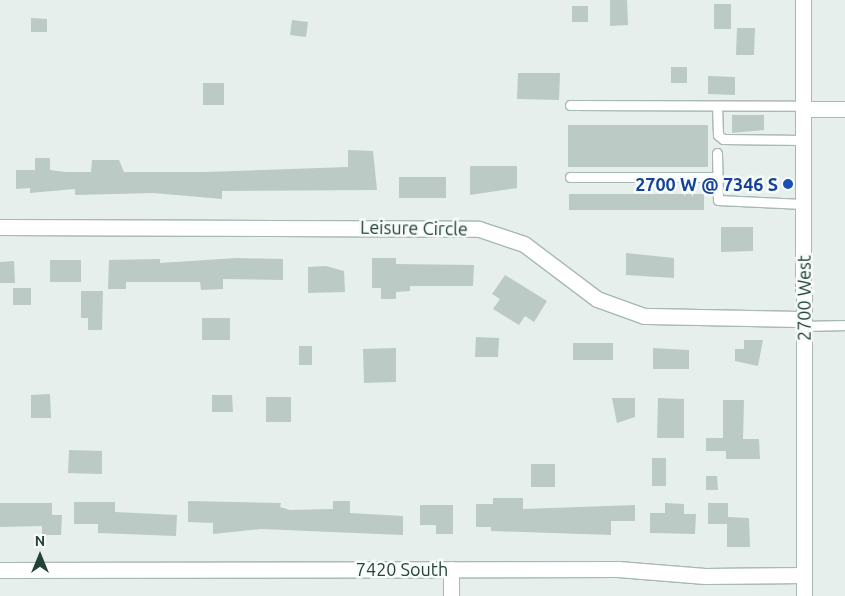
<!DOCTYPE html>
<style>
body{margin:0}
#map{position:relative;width:845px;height:596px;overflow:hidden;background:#e6efeb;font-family:Ubuntu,sans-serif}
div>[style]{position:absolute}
.building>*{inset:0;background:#bbcac4}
.roads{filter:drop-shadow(1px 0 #a8b8b2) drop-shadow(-1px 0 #a8b8b2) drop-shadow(0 1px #a8b8b2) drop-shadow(0 -1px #a8b8b2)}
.service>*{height:9px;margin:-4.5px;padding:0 4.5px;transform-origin:4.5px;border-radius:4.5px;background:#fff}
.minor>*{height:15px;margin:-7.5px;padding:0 7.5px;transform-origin:7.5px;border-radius:7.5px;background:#fff}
.secondary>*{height:15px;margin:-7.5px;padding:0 7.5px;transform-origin:7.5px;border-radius:7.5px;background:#fff}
.dots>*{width:14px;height:14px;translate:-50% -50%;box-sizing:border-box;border:2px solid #f7fbf9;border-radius:50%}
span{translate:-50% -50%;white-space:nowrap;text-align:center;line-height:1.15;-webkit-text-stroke:5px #f7fbf9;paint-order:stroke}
.transit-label{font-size:18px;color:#164399;font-weight:700}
.right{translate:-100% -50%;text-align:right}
.street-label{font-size:18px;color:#24423a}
.north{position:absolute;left:15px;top:531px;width:50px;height:50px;-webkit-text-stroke:4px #f7fbf9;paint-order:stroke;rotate:0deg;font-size:14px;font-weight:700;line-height:20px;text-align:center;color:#24423a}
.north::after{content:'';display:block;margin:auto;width:18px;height:22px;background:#24423a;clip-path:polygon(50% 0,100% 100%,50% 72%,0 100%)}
</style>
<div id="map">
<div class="building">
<div style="clip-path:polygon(610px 0,627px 0,628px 25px,610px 26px)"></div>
<div style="clip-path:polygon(714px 4px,731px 4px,731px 29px,714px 29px)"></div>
<div style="clip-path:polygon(572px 6px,588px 6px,588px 22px,572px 22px)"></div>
<div style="clip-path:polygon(31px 18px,47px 19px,47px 32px,31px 32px)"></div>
<div style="clip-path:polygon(292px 20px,308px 22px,306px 37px,290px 35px)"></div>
<div style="clip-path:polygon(737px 28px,755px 28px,754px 55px,736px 55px)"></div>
<div style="clip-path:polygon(671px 67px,687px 67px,687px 83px,671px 83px)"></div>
<div style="clip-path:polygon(518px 73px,560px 73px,559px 100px,517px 99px)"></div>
<div style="clip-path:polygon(708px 76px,735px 77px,735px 95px,708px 94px)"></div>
<div style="clip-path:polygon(203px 83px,224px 83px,224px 105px,203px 105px)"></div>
<div style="clip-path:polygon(732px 115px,764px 115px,764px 130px,732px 133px)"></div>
<div style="clip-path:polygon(568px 125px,708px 125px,708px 167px,568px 167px)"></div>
<div style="clip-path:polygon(348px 150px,373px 151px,377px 190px,222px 191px,222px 199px,153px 193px,75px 195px,75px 189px,30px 193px,30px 188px,16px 189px,16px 170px,35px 170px,35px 158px,50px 158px,50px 170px,66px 172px,91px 172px,92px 160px,119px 160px,124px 172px,206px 172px,348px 167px)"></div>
<div style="clip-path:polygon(470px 166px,517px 166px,517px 188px,470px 195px)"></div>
<div style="clip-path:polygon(399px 177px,446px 177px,446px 198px,399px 198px)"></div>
<div style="clip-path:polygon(569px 194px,704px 194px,704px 210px,569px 210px)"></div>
<div style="clip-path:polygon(721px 227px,753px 227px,753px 251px,721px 252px)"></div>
<div style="clip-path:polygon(626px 253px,674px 258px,674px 278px,626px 275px)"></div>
<div style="clip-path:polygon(237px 258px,283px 259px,283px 280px,223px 279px,223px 289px,201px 290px,200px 282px,126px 282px,126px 289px,108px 289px,109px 260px,160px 259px,160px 263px)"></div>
<div style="clip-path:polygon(372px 258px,396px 258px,396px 264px,474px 265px,473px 286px,410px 286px,410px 291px,396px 292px,396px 299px,381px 299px,381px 288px,372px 288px)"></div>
<div style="clip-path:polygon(50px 260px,81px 260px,81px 282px,50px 282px)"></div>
<div style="clip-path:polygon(14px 261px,15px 283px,0 283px,0 262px)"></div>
<div style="clip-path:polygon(326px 266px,344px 271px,345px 292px,308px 293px,308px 267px)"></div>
<div style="clip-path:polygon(505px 275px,547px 301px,534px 322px,525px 316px,519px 325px,493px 309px,500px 299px,492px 294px)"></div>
<div style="clip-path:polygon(13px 288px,31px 288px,31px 305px,13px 305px)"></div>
<div style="clip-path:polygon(81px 291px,103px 291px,102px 330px,88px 330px,88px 318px,81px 318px)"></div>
<div style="clip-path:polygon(202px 318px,230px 318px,230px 340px,202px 340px)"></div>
<div style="clip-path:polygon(476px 337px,499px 338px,498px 357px,475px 357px)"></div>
<div style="clip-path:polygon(744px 340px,763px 340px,758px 366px,735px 361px,735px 349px,744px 349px)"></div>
<div style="clip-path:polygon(573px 343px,613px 343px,613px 360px,573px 360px)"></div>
<div style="clip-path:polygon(299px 346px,312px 346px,312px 365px,299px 365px)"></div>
<div style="clip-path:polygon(396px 348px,396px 382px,364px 383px,363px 349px)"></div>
<div style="clip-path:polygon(653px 348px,689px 350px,689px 369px,653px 369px)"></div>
<div style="clip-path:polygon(50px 394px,51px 418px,31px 418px,31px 395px)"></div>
<div style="clip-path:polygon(212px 395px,232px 395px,233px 412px,212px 412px)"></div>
<div style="clip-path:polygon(266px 397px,291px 397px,291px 422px,266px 422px)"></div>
<div style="clip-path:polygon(612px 398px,635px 398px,635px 417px,617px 423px)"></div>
<div style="clip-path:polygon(658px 398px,684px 399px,684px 438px,657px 438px)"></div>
<div style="clip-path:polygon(723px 400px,744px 400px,743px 439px,759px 439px,760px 459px,726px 459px,726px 451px,706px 451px,706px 438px,723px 438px)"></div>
<div style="clip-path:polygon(69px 450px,102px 451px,102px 474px,68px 473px)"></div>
<div style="clip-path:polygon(652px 458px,666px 458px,666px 486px,652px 486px)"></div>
<div style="clip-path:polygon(531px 464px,555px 464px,555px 487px,531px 487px)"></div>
<div style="clip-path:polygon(706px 476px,717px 476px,718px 490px,706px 490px)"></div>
<div style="clip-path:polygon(493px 498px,523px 498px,523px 509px,635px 505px,635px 521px,611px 521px,611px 535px,491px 531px,491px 527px,476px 527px,476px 504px,493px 504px)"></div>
<div style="clip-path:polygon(188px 501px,281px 503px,280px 507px,290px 510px,333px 509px,333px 501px,350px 501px,350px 513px,403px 516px,403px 535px,261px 529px,213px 534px,213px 523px,188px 522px)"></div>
<div style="clip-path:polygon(74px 502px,115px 502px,115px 512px,177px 515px,176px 536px,98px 533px,98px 524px,74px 524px)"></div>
<div style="clip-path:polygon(0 503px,52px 503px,52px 515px,62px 515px,61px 535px,42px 535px,42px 526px,0 527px)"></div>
<div style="clip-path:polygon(665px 503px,684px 504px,684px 514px,696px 514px,695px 534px,650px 533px,650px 513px,665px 513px)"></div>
<div style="clip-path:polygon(708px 503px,728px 503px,728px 517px,749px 518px,750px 547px,727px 547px,727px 524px,708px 524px)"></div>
<div style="clip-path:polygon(420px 505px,453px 505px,453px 534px,436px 534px,436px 525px,420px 525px)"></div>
</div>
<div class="roads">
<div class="service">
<div style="left:570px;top:105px;width:233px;rotate:0.2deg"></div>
<div style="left:717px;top:106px;width:29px;rotate:88deg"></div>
<div style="left:718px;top:135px;width:6px;rotate:39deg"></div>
<div style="left:723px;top:139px;width:80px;rotate:0.7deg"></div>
<div style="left:717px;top:153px;width:47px;rotate:88.8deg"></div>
<div style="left:718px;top:200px;width:85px;rotate:2.7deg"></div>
<div style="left:570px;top:177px;width:147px"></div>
<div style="left:804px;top:326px;width:41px;rotate:-1.4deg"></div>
</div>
<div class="minor">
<div style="left:803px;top:109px;width:42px"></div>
<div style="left:0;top:227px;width:479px;rotate:0.2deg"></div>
<div style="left:479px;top:229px;width:47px;rotate:18.4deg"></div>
<div style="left:524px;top:244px;width:91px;rotate:37deg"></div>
<div style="left:597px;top:299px;width:50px;rotate:19.9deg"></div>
<div style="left:644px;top:316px;width:160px;rotate:1.1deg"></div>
<div style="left:451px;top:569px;width:27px;rotate:90deg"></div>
<div style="left:0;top:570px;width:618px;rotate:-0.09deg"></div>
<div style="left:618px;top:569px;width:87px;rotate:4.6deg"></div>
<div style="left:705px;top:576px;width:99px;rotate:-0.6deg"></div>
</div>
<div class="secondary">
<div style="left:803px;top:0;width:596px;rotate:89.9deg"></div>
</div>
</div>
<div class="dots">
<div style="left:788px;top:184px;background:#1a4fb4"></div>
</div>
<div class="transit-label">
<span class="right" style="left:778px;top:184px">2700 W @ 7346 S</span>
</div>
<div class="street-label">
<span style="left:414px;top:228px;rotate:1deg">Leisure Circle</span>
<span style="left:804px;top:298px;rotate:-90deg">2700 West</span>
<span style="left:402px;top:569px">7420 South</span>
</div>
<div class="north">N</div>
</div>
